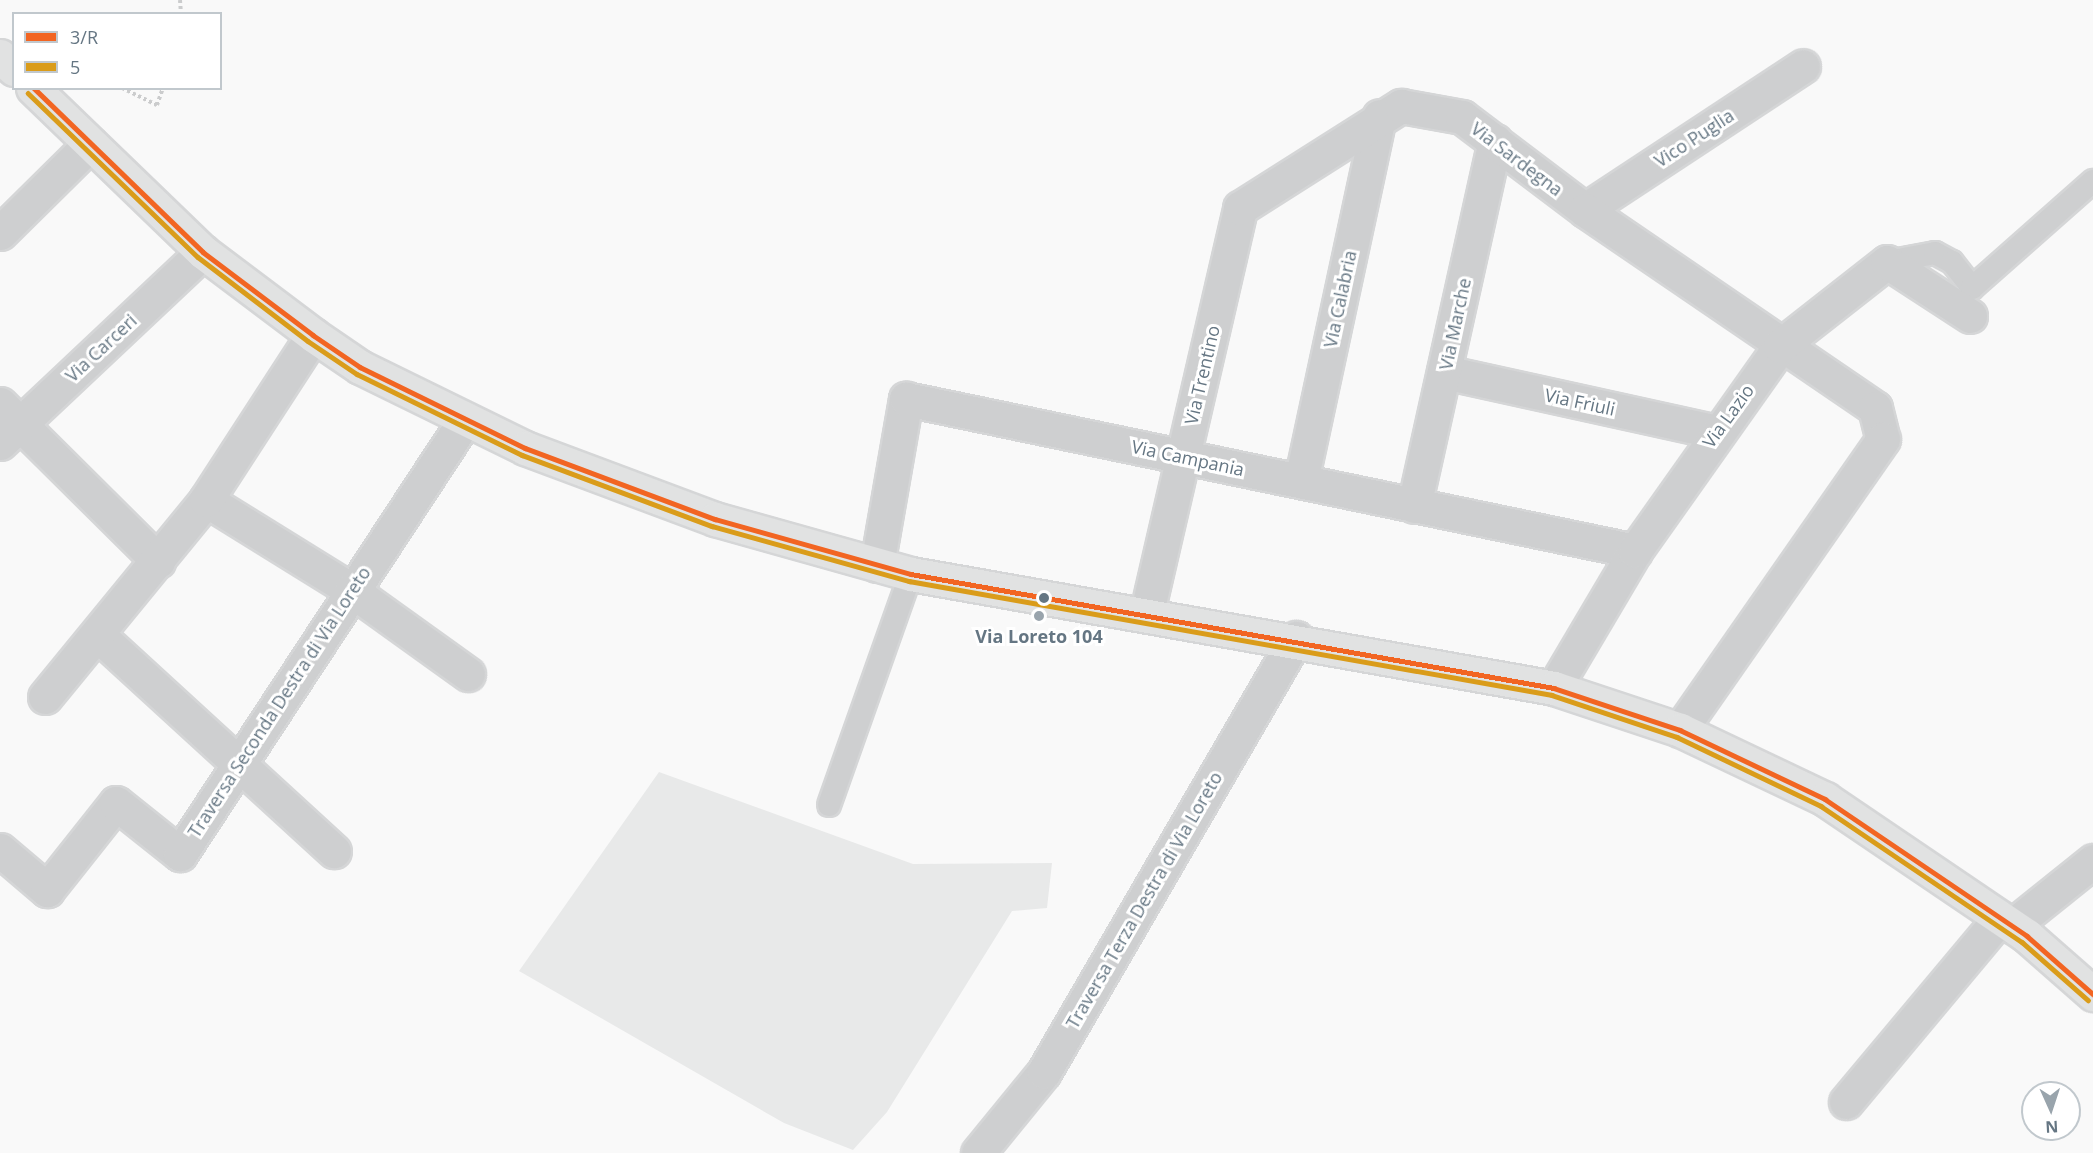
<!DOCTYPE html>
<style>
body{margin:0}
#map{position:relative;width:2093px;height:1153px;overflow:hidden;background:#f9f9f9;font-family:"Open Sans",sans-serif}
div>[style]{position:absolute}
.built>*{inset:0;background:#e8e9e9}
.path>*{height:4px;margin-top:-2px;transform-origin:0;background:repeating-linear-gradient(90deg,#cbcccd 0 3px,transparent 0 6px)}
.roads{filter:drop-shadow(2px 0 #d5d6d7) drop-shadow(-2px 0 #d5d6d7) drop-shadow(0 2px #d5d6d7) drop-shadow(0 -2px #d5d6d7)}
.lane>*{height:22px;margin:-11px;padding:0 11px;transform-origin:11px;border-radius:11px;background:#cecfd0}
.street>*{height:33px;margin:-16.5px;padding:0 16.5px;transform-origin:16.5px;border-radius:16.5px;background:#cecfd0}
.secondary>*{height:33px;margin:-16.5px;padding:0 16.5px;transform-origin:16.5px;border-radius:16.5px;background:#e1e2e2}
.bus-1>*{height:4.5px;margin:-2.25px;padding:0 2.25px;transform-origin:2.25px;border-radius:2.25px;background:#f26522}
.bus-2>*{height:4.5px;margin:-2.25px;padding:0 2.25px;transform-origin:2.25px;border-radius:2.25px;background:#da9c1a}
.dots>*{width:16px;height:16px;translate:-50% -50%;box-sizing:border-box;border:3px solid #fff;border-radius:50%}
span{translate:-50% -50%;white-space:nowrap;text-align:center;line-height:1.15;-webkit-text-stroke:6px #fff;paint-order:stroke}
.street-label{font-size:18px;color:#657683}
.poi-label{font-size:18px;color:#657683;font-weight:700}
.legend{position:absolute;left:12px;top:12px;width:210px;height:78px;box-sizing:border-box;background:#fff;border:2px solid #c1c8cd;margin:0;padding:8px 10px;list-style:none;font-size:18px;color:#657683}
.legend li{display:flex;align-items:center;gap:12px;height:30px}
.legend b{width:30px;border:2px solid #c1c8cd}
.north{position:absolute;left:2021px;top:1081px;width:60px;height:60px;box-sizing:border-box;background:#fff;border:2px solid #c1c8cd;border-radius:50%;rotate:177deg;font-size:16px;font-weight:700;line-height:24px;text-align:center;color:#657683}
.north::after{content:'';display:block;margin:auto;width:21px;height:27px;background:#99a4ac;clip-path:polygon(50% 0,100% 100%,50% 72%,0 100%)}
</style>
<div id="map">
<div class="built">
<div style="clip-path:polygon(659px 772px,913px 864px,1052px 863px,1047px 908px,1012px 911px,887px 1112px,853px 1150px,784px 1123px,519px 971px)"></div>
</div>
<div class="path">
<div style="left:180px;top:0;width:14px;rotate:86deg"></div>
<div style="left:122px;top:88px;width:39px;rotate:26deg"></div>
<div style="left:157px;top:105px;width:18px;rotate:-71deg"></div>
</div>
<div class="roads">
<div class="lane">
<div style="left:1887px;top:262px;width:49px;rotate:-10.6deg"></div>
<div style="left:1935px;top:253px;width:19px;rotate:28deg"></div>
<div style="left:1952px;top:262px;width:33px;rotate:52deg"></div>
<div style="left:1972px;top:288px;width:162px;rotate:-41.5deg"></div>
<div style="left:829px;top:805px;width:245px;rotate:-70.5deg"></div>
</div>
<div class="street">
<div style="left:1585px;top:210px;width:261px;rotate:-33.4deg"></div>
<div style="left:0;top:233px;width:127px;rotate:-44.7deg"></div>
<div style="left:1444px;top:372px;width:279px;rotate:12.4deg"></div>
<div style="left:0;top:404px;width:223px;rotate:44.8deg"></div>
<div style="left:0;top:443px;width:279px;rotate:-43.3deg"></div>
<div style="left:1301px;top:481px;width:373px;rotate:-77.9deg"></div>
<div style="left:206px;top:500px;width:171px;rotate:31.8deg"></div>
<div style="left:351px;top:590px;width:144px;rotate:35.7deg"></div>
<div style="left:1414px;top:506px;width:374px;rotate:-77.5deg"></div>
<div style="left:877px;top:565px;width:169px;rotate:-80.1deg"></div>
<div style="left:906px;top:399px;width:745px;rotate:11.78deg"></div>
<div style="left:1147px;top:612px;width:415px;rotate:-77deg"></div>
<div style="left:1240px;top:208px;width:191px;rotate:-32.4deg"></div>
<div style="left:1401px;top:106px;width:62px;rotate:10.2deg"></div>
<div style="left:1462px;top:117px;width:154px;rotate:37.1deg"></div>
<div style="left:1585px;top:210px;width:351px;rotate:34.3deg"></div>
<div style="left:1875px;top:408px;width:32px;rotate:76deg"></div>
<div style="left:1883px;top:439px;width:355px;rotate:124.9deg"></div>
<div style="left:98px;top:635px;width:320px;rotate:42.5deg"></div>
<div style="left:1554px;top:688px;width:159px;rotate:-59.4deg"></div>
<div style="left:1635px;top:551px;width:251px;rotate:-54.7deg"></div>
<div style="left:1780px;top:346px;width:136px;rotate:-38.1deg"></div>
<div style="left:1887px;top:262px;width:99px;rotate:33deg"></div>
<div style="left:45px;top:697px;width:254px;rotate:-50.7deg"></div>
<div style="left:206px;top:500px;width:197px;rotate:-57deg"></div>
<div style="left:0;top:850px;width:62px;rotate:40.4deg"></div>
<div style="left:47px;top:890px;width:111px;rotate:-51.6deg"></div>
<div style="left:116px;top:803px;width:82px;rotate:38.6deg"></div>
<div style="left:180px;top:854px;width:519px;rotate:-56.71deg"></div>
<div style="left:2012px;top:926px;width:104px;rotate:-38.7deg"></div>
<div style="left:1846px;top:1102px;width:240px;rotate:-50.1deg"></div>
<div style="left:978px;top:1153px;width:104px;rotate:-50.8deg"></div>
<div style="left:1044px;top:1072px;width:502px;rotate:-59.86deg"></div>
</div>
<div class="secondary">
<div style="left:0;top:56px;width:19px;rotate:43deg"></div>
<div style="left:33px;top:88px;width:236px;rotate:44deg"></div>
<div style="left:203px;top:252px;width:138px;rotate:37deg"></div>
<div style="left:313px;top:335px;width:57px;rotate:34.2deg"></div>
<div style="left:360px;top:367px;width:184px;rotate:26.1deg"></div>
<div style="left:525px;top:448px;width:203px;rotate:20.5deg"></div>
<div style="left:715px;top:519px;width:204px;rotate:15.7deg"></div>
<div style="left:911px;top:574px;width:653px;rotate:10.05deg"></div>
<div style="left:1554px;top:688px;width:133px;rotate:18.4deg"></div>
<div style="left:1680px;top:730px;width:161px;rotate:25.4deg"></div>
<div style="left:1825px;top:799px;width:244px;rotate:34.1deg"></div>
<div style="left:2027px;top:936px;width:88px;rotate:41.3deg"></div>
</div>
</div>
<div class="bus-1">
<div style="left:34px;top:88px;width:235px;rotate:44.1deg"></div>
<div style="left:203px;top:252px;width:138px;rotate:37deg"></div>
<div style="left:313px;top:335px;width:57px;rotate:34.2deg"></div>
<div style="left:360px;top:367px;width:184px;rotate:26.1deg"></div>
<div style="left:525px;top:448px;width:203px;rotate:20.5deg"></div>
<div style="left:715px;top:519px;width:204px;rotate:15.7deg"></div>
<div style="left:911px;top:574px;width:653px;rotate:10.05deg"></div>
<div style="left:1554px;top:688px;width:133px;rotate:18.4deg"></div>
<div style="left:1680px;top:730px;width:161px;rotate:25.4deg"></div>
<div style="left:1825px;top:799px;width:244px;rotate:34.1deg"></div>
<div style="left:2027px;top:936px;width:88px;rotate:41.3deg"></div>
</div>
<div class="bus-2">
<div style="left:28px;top:93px;width:236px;rotate:44deg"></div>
<div style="left:198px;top:257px;width:138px;rotate:37.4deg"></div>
<div style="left:308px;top:341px;width:59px;rotate:34deg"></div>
<div style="left:357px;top:374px;width:184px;rotate:26.1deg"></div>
<div style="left:522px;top:455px;width:203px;rotate:20.5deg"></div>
<div style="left:712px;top:526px;width:205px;rotate:15.6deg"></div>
<div style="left:909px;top:581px;width:653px;rotate:10.05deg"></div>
<div style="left:1552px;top:695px;width:132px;rotate:18.6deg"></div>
<div style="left:1677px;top:737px;width:160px;rotate:25.6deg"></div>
<div style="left:1821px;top:806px;width:243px;rotate:34.1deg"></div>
<div style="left:2022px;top:942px;width:88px;rotate:41.3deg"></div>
</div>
<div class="dots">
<div style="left:1044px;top:598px;background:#657683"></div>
<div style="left:1039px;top:616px;background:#99a4ac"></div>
</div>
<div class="street-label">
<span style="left:1694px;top:138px;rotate:-33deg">Vico Puglia</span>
<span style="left:1517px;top:159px;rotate:37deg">Via Sardegna</span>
<span style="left:1340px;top:299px;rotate:-78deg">Via Calabria</span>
<span style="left:1455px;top:324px;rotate:-78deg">Via Marche</span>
<span style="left:101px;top:348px;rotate:-43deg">Via Carceri</span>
<span style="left:1202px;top:375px;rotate:-77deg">Via Trentino</span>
<span style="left:1580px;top:402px;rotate:12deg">Via Friuli</span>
<span style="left:1728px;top:416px;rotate:-54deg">Via Lazio</span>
<span style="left:1188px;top:458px;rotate:12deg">Via Campania</span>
<span style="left:279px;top:702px;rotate:-57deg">Traversa Seconda Destra di Via Loreto</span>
<span style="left:1144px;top:900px;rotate:-60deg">Traversa Terza Destra di Via Loreto</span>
</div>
<div class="poi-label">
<span style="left:1039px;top:636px">Via Loreto 104</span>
</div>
<ul class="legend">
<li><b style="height:8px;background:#f26522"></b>3/R</li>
<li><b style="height:8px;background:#da9c1a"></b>5</li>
</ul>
<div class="north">N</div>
</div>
